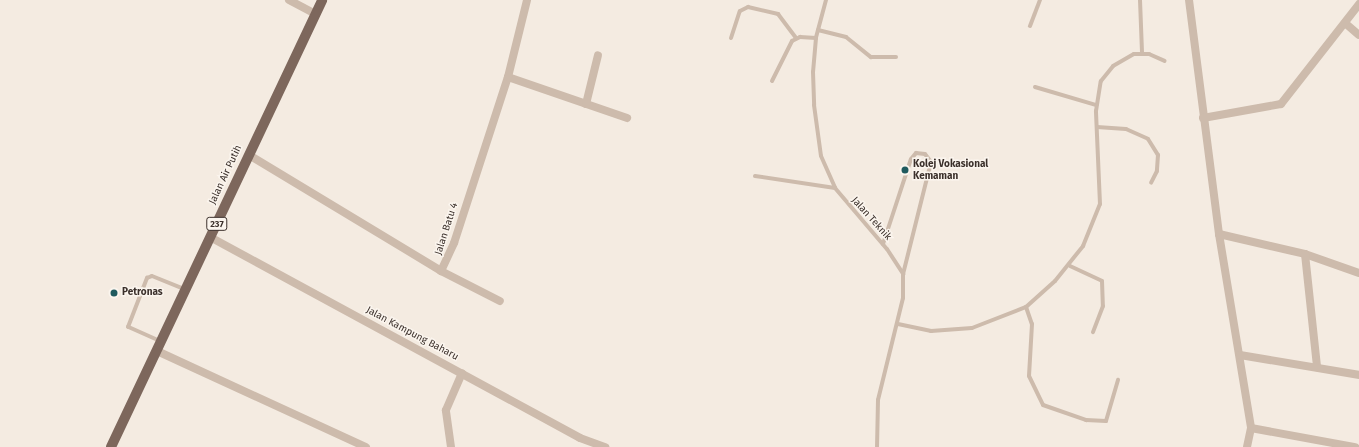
<!DOCTYPE html>
<style>
body{margin:0}
#map{position:relative;width:1359px;height:447px;overflow:hidden;background:#f4ebe1;font-family:"Fira Sans",sans-serif}
div>[style]{position:absolute}
.lane>*{height:4px;margin:-2px;padding:0 2px;transform-origin:2px;border-radius:2px;background:#cdbbac}
.street>*{height:8px;margin:-4px;padding:0 4px;transform-origin:4px;border-radius:4px;background:#cdbbac}
.primary>*{height:10px;margin:-5px;padding:0 5px;transform-origin:5px;border-radius:5px;background:#7d675c}
.dots>*{width:11px;height:11px;translate:-50% -50%;box-sizing:border-box;border:2px solid #fbf5ee;border-radius:50%}
span{translate:-50% -50%;white-space:nowrap;text-align:center;line-height:1.15;-webkit-text-stroke:3px #fbf5ee;paint-order:stroke}
.shield-label span{padding:1px 3px;background:#fbf5ee;border:1px solid;border-radius:3px;-webkit-text-stroke-width:0}
.shield-label{font-size:9px;color:#3b302b;font-weight:700}
.poi-label{font-size:10px;color:#3b302b;font-weight:700}
.left{translate:0 -50%;text-align:left}
.street-label{font-size:10px;color:#3b302b}
</style>
<div id="map">
<div class="lane">
<div style="left:826px;top:0;width:39px;rotate:105deg"></div>
<div style="left:816px;top:38px;width:34px;rotate:95deg"></div>
<div style="left:813px;top:72px;width:33px;rotate:88deg"></div>
<div style="left:814px;top:105px;width:51px;rotate:82.2deg"></div>
<div style="left:821px;top:156px;width:35px;rotate:66deg"></div>
<div style="left:835px;top:188px;width:80px;rotate:49.6deg"></div>
<div style="left:887px;top:249px;width:30px;rotate:57deg"></div>
<div style="left:903px;top:274px;width:24px;rotate:90deg"></div>
<div style="left:903px;top:298px;width:105px;rotate:103.8deg"></div>
<div style="left:878px;top:400px;width:47px;rotate:91.2deg"></div>
<div style="left:1140px;top:0;width:53px;rotate:87.8deg"></div>
<div style="left:1030px;top:26px;width:28px;rotate:-69deg"></div>
<div style="left:818px;top:30px;width:29px;rotate:14deg"></div>
<div style="left:846px;top:37px;width:32px;rotate:39deg"></div>
<div style="left:871px;top:57px;width:25px"></div>
<div style="left:731px;top:38px;width:28px;rotate:-72deg"></div>
<div style="left:740px;top:11px;width:9px;rotate:-27deg"></div>
<div style="left:748px;top:7px;width:31px;rotate:13deg"></div>
<div style="left:778px;top:14px;width:30px;rotate:53deg"></div>
<div style="left:772px;top:81px;width:45px;rotate:-63.4deg"></div>
<div style="left:792px;top:41px;width:9px;rotate:-27deg"></div>
<div style="left:800px;top:37px;width:16px;rotate:4deg"></div>
<div style="left:1035px;top:87px;width:64px;rotate:16.4deg"></div>
<div style="left:1097px;top:127px;width:29px;rotate:4deg"></div>
<div style="left:1126px;top:129px;width:24px;rotate:24deg"></div>
<div style="left:1148px;top:139px;width:19px;rotate:58deg"></div>
<div style="left:1158px;top:155px;width:16px;rotate:94deg"></div>
<div style="left:1157px;top:171px;width:13px;rotate:117deg"></div>
<div style="left:755px;top:176px;width:81px;rotate:8.5deg"></div>
<div style="left:883px;top:244px;width:89px;rotate:-71.8deg"></div>
<div style="left:911px;top:159px;width:8px;rotate:-50deg"></div>
<div style="left:916px;top:153px;width:9px;rotate:6deg"></div>
<div style="left:925px;top:154px;width:10px;rotate:53deg"></div>
<div style="left:931px;top:162px;width:115px;rotate:104deg"></div>
<div style="left:1070px;top:266px;width:35px;rotate:25deg"></div>
<div style="left:1102px;top:281px;width:25px;rotate:88deg"></div>
<div style="left:1103px;top:306px;width:28px;rotate:111deg"></div>
<div style="left:1026px;top:307px;width:18px;rotate:71deg"></div>
<div style="left:1032px;top:324px;width:52px;rotate:93.3deg"></div>
<div style="left:1029px;top:376px;width:32px;rotate:64deg"></div>
<div style="left:1043px;top:405px;width:46px;rotate:19.2deg"></div>
<div style="left:1086px;top:420px;width:20px;rotate:3deg"></div>
<div style="left:1106px;top:421px;width:43px;rotate:-73.7deg"></div>
<div style="left:898px;top:324px;width:34px;rotate:12deg"></div>
<div style="left:931px;top:331px;width:41px;rotate:-4.2deg"></div>
<div style="left:972px;top:328px;width:58px;rotate:-21.3deg"></div>
<div style="left:1026px;top:307px;width:39px;rotate:-42deg"></div>
<div style="left:1055px;top:281px;width:45px;rotate:-51.3deg"></div>
<div style="left:1083px;top:246px;width:45px;rotate:-68deg"></div>
<div style="left:1100px;top:204px;width:93px;rotate:-92.5deg"></div>
<div style="left:1096px;top:111px;width:30px;rotate:-81deg"></div>
<div style="left:1101px;top:81px;width:19px;rotate:-51deg"></div>
<div style="left:1113px;top:66px;width:24px;rotate:-30deg"></div>
<div style="left:1134px;top:54px;width:15px"></div>
<div style="left:1149px;top:54px;width:17px;rotate:24deg"></div>
<div style="left:160px;top:341px;width:35px;rotate:-156deg"></div>
<div style="left:128px;top:327px;width:53px;rotate:-68.8deg"></div>
<div style="left:147px;top:278px;width:5px;rotate:-22deg"></div>
<div style="left:152px;top:276px;width:35px;rotate:22deg"></div>
</div>
<div class="street">
<div style="left:289px;top:0;width:30px;rotate:28deg"></div>
<div style="left:1189px;top:0;width:236px;rotate:82.7deg"></div>
<div style="left:1219px;top:234px;width:197px;rotate:80.6deg"></div>
<div style="left:1251px;top:428px;width:19px;rotate:102deg"></div>
<div style="left:1345px;top:23px;width:18px;rotate:41deg"></div>
<div style="left:508px;top:77px;width:126px;rotate:19deg"></div>
<div style="left:586px;top:104px;width:50px;rotate:-76.2deg"></div>
<div style="left:1203px;top:118px;width:79px;rotate:-10.2deg"></div>
<div style="left:1281px;top:104px;width:127px;rotate:-52deg"></div>
<div style="left:249px;top:155px;width:224px;rotate:31.1deg"></div>
<div style="left:441px;top:271px;width:31px;rotate:-65deg"></div>
<div style="left:454px;top:243px;width:175px;rotate:-72deg"></div>
<div style="left:508px;top:77px;width:79px;rotate:-76.1deg"></div>
<div style="left:1219px;top:234px;width:88px;rotate:13.1deg"></div>
<div style="left:1305px;top:254px;width:57px;rotate:19.4deg"></div>
<div style="left:210px;top:237px;width:421px;rotate:28.5deg"></div>
<div style="left:580px;top:438px;width:27px;rotate:20deg"></div>
<div style="left:1305px;top:254px;width:114px;rotate:83.9deg"></div>
<div style="left:441px;top:271px;width:66px;rotate:27deg"></div>
<div style="left:157px;top:351px;width:230px;rotate:24.7deg"></div>
<div style="left:1240px;top:355px;width:121px;rotate:9.5deg"></div>
<div style="left:1251px;top:428px;width:106px;rotate:10.4deg"></div>
<div style="left:451px;top:447px;width:37px;rotate:-98deg"></div>
<div style="left:446px;top:410px;width:40px;rotate:-66.6deg"></div>
</div>
<div class="primary">
<div style="left:111px;top:447px;width:494px;rotate:-64.7deg"></div>
</div>
<div class="dots">
<div style="left:905px;top:170px;background:#1f5a5e"></div>
<div style="left:114px;top:293px;background:#1f5a5e"></div>
</div>
<div class="shield-label">
<span style="left:217px;top:224px">237</span>
</div>
<div class="poi-label">
<span class="left" style="left:913px;top:170px">Kolej Vokasional<br>Kemaman</span>
<span class="left" style="left:122px;top:293px">Petronas</span>
</div>
<div class="street-label">
<span style="left:226px;top:175px;rotate:-65deg">Jalan Air Putih</span>
<span style="left:871px;top:219px;rotate:48deg">Jalan Teknik</span>
<span style="left:447px;top:229px;rotate:-72deg">Jalan Batu 4</span>
<span style="left:412px;top:334px;rotate:28deg">Jalan Kampung Baharu</span>
</div>
</div>
